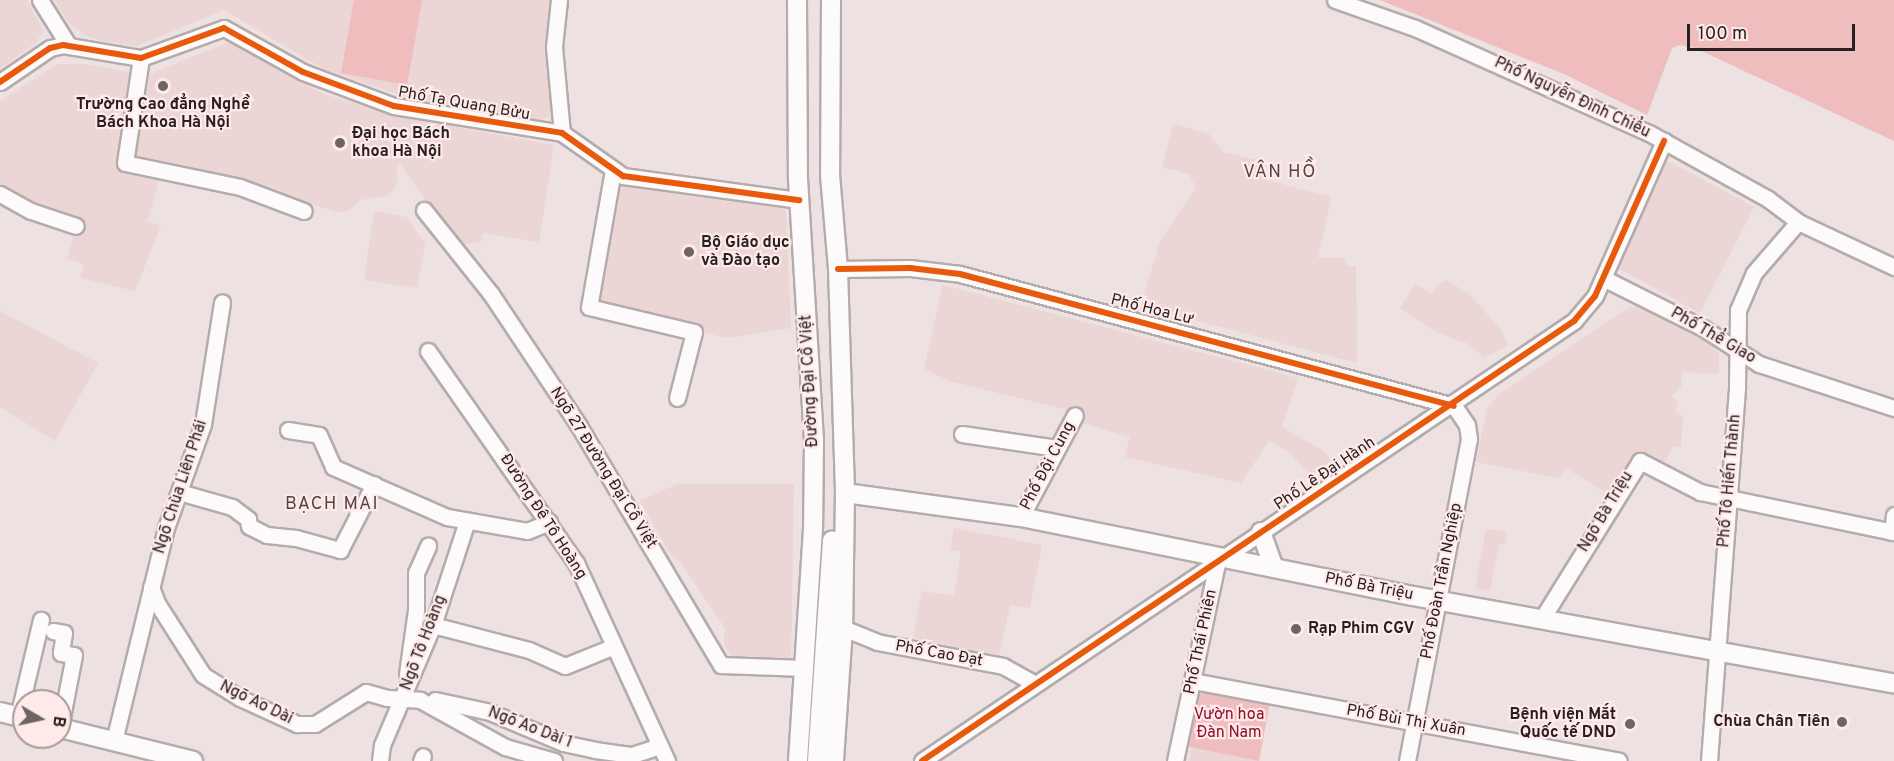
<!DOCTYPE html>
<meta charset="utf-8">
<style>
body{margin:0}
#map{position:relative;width:1894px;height:761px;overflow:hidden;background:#ede1e1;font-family:Overpass,sans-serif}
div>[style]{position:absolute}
.built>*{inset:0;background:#ebd5d5}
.green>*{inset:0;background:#efbdbe}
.roads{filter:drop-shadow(2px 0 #b4acac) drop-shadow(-2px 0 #b4acac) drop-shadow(0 2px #b4acac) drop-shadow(0 -2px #b4acac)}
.minor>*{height:15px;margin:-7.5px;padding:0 7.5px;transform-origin:7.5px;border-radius:7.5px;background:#fcfafa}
.major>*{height:18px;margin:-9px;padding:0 9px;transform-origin:9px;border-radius:9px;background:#fcfafa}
.cycleway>*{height:6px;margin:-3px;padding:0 3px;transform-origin:3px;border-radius:3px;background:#e8590c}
.dots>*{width:16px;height:16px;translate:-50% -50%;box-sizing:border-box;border:3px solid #ffe9e9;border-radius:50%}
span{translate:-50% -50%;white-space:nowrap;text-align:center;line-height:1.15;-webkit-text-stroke:4.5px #ffe9e9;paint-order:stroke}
.street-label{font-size:16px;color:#282020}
.poi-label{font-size:16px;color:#282020;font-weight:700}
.left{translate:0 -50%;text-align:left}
.right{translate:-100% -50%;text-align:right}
.park-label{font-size:16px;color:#900f2b}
.neighbourhood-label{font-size:18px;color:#544343;letter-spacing:1.5px}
.north{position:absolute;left:12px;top:689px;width:60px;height:60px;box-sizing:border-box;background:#ffe9e9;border:2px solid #a99999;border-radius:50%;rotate:99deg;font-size:16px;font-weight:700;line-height:24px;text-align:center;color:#282020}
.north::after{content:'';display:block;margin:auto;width:21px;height:27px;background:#6d6464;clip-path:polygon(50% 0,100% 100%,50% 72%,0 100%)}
.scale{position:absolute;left:1687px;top:24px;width:168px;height:27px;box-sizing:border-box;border:3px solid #282020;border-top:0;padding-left:8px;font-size:18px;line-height:21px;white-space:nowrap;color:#282020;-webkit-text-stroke:4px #ffe9e9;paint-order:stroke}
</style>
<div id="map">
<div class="built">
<div style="clip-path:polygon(0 0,27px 0,43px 30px,37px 42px,0 69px)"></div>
<div style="clip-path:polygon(54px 0,552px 0,549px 16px,554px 108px,552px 115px,539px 121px,406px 97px,324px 69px,224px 10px,137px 46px,103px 41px,86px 36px,70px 24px)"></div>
<div style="clip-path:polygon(229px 42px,323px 94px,407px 118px,554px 145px,539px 242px,483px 233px,481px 242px,458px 245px,399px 162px,396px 177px,399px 179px,390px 195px,360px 200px,349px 211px,336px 212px,236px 179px,133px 159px,150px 74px)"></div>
<div style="clip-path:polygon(57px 64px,85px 64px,134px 73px,120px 165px,161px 174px,147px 222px,161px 225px,135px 291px,80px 278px,84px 264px,67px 259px,75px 228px,0 193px,0 101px)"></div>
<div style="clip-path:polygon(1173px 124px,1209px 134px,1223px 152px,1262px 161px,1260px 170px,1266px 180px,1331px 197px,1318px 258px,1345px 258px,1346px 266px,1356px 266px,1357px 363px,1141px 306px,1160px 241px,1196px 188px,1189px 174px,1162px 167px)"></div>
<div style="clip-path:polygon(1666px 160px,1754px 207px,1700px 313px,1618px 268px)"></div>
<div style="clip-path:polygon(613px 170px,785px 199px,791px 328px,728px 338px,590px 307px)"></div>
<div style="clip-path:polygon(374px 211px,407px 217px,425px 244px,417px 288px,364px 280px)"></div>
<div style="clip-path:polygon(1447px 280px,1471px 296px,1502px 331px,1508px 345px,1484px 358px,1469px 344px,1438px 333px,1400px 308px,1415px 284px,1431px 293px,1437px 285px)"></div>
<div style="clip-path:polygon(943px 285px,1298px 378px,1282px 427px,1324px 451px,1331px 461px,1310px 475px,1289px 452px,1269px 441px,1241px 483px,1125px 457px,1130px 437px,1076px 421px,1064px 409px,949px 381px,924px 368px)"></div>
<div style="clip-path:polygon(1640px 307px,1712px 344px,1719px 355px,1719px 374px,1682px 372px,1681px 387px,1671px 397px,1679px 402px,1675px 410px,1683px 417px,1681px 447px,1673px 447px,1662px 468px,1637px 455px,1613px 497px,1566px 468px,1558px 478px,1476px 462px,1487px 409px,1498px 395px,1628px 308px)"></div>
<div style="clip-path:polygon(0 311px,98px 363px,55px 441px,0 407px)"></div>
<div style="clip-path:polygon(677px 484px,794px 484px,791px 661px,734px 662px,724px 643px,725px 628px,681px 563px,669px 552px,640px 501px)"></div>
<div style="clip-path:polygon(954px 528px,1042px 545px,1030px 608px,1010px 605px,999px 655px,913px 638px,922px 591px,954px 596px,961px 552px,950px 550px)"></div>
<div style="clip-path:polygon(1486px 529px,1507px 532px,1505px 544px,1499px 543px,1490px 591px,1475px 588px)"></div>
<div style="clip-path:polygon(1192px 747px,1259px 761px,1189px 761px)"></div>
</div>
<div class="green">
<div style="clip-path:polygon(354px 0,422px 0,407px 85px,341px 73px)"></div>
<div style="clip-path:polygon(1380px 0,1894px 0,1894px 141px,1695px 48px,1679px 45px,1672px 48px,1647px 115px,1564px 74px)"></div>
<div style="clip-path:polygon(1207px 690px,1270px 702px,1259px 761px,1185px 746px,1197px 696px)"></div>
</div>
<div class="roads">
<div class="minor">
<div style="left:40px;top:0;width:54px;rotate:57.8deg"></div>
<div style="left:559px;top:0;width:47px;rotate:96.1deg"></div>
<div style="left:554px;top:47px;width:86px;rotate:84.7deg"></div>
<div style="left:1335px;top:0;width:85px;rotate:19.3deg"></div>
<div style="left:1415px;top:28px;width:256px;rotate:24.2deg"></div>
<div style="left:1649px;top:133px;width:136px;rotate:29deg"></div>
<div style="left:1768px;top:199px;width:38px;rotate:37deg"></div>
<div style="left:1798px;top:222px;width:106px;rotate:25.1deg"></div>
<div style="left:141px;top:58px;width:106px;rotate:98.7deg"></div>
<div style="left:125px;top:163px;width:117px;rotate:11.8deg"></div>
<div style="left:240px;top:187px;width:68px;rotate:20.6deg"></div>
<div style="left:0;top:82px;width:60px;rotate:-34.2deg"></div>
<div style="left:50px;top:48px;width:13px;rotate:-13deg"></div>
<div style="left:63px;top:45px;width:79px;rotate:9.5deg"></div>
<div style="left:141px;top:58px;width:88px;rotate:-19.9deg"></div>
<div style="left:224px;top:28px;width:90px;rotate:29.1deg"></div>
<div style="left:303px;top:72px;width:97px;rotate:20.5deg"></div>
<div style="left:394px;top:106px;width:170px;rotate:9.1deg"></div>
<div style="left:562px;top:133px;width:75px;rotate:35.2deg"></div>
<div style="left:623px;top:176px;width:178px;rotate:7.8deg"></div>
<div style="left:613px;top:170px;width:139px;rotate:99.9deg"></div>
<div style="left:589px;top:307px;width:108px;rotate:13.4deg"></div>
<div style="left:694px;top:332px;width:68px;rotate:104.4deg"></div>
<div style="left:0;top:194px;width:35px;rotate:29deg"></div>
<div style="left:31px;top:211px;width:47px;rotate:18.4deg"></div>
<div style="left:424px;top:210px;width:107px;rotate:51.4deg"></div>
<div style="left:491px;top:294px;width:159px;rotate:56.3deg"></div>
<div style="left:579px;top:426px;width:278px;rotate:59.3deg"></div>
<div style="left:721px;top:665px;width:84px;rotate:2deg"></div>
<div style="left:838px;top:269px;width:72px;rotate:-0.8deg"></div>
<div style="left:910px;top:268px;width:50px;rotate:6.8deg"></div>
<div style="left:960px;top:274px;width:511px;rotate:14.96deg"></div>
<div style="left:1603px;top:278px;width:112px;rotate:26.6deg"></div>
<div style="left:1703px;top:328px;width:67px;rotate:32.7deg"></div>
<div style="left:1759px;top:364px;width:142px;rotate:18.1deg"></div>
<div style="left:428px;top:351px;width:259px;rotate:55.1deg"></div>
<div style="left:576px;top:563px;width:218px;rotate:65.3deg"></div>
<div style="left:288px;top:430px;width:31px;rotate:9deg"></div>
<div style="left:319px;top:435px;width:35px;rotate:66deg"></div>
<div style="left:333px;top:467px;width:124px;rotate:23.7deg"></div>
<div style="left:447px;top:517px;width:81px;rotate:9.9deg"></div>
<div style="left:527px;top:531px;width:24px;rotate:-22deg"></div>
<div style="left:962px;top:434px;width:96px;rotate:8.4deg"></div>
<div style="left:179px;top:492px;width:55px;rotate:15.8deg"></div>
<div style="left:232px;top:507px;width:20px;rotate:37deg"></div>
<div style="left:248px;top:519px;width:7px;rotate:82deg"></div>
<div style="left:249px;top:526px;width:20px;rotate:27deg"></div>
<div style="left:267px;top:535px;width:29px;rotate:6deg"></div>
<div style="left:296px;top:538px;width:46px;rotate:15.3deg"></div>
<div style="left:340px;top:550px;width:74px;rotate:-62.7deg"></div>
<div style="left:1021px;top:517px;width:115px;rotate:-62.1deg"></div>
<div style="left:1892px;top:532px;width:17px;rotate:-83deg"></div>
<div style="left:151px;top:587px;width:17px;rotate:69deg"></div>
<div style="left:157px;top:603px;width:85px;rotate:57.4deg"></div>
<div style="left:203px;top:675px;width:44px;rotate:31.9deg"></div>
<div style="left:240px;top:698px;width:63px;rotate:24.5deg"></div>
<div style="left:297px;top:724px;width:18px"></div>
<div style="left:315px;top:724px;width:60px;rotate:-32.1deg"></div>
<div style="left:366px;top:692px;width:22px;rotate:16deg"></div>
<div style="left:387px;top:698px;width:33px;rotate:3deg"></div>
<div style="left:420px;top:700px;width:97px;rotate:28.9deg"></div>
<div style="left:505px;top:747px;width:51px;rotate:15.9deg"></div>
<div style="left:1543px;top:617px;width:184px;rotate:-58.1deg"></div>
<div style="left:1640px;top:461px;width:68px;rotate:27.3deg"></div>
<div style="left:1700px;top:492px;width:198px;rotate:11.7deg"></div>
<div style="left:433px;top:625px;width:99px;rotate:14.6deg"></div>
<div style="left:529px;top:650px;width:39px;rotate:24deg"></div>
<div style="left:565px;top:666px;width:51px;rotate:-22deg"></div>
<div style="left:843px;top:628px;width:37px;rotate:22deg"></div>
<div style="left:877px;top:642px;width:128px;rotate:10.8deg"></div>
<div style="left:1003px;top:666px;width:35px;rotate:29deg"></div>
<div style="left:53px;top:631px;width:11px;rotate:10deg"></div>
<div style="left:64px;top:633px;width:20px;rotate:99deg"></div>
<div style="left:61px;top:653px;width:13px;rotate:9deg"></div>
<div style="left:74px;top:655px;width:74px;rotate:100.9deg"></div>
<div style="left:407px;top:674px;width:65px;rotate:-82deg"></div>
<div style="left:416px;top:610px;width:37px;rotate:-90deg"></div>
<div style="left:416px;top:573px;width:30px;rotate:-66deg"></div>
<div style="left:1193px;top:681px;width:433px;rotate:10.6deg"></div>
<div style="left:435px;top:700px;width:56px;rotate:12.3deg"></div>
<div style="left:490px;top:712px;width:79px;rotate:23deg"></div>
<div style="left:563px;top:743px;width:33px;rotate:12deg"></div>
<div style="left:595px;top:750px;width:37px;rotate:8deg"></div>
<div style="left:632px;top:755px;width:28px;rotate:-18deg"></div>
<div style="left:18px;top:717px;width:100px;rotate:-76.7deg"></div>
<div style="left:114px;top:741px;width:219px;rotate:-76.3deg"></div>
<div style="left:166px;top:528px;width:110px;rotate:-70.4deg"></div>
<div style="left:203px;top:424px;width:123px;rotate:-81.1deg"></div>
<div style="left:380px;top:761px;width:16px;rotate:-83deg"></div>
<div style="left:382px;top:745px;width:130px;rotate:-67deg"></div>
<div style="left:433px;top:625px;width:106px;rotate:-71.9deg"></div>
<div style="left:421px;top:761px;width:5px;rotate:-68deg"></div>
<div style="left:922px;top:761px;width:787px;rotate:-34.01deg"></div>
<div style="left:1574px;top:321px;width:33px;rotate:-50deg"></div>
<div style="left:1595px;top:296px;width:170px;rotate:-66deg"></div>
<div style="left:1175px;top:761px;width:208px;rotate:-78deg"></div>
<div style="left:1407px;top:761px;width:328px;rotate:-79.1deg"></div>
<div style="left:1469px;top:439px;width:14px;rotate:-98deg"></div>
<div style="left:1467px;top:425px;width:23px;rotate:-124deg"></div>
<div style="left:1709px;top:761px;width:376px;rotate:-85.7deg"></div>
<div style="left:1737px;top:386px;width:76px;rotate:-89.2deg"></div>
<div style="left:1738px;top:310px;width:40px;rotate:-66.6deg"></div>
<div style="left:1754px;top:273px;width:67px;rotate:-49.2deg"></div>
</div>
<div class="major">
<div style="left:797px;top:0;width:179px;rotate:89.7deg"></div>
<div style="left:798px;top:179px;width:261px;rotate:86.5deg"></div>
<div style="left:814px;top:440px;width:89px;rotate:90.6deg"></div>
<div style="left:813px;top:529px;width:232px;rotate:93.7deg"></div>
<div style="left:831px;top:0;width:175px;rotate:90.3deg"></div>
<div style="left:830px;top:175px;width:94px;rotate:85.1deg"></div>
<div style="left:838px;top:269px;width:224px;rotate:88.2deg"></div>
<div style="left:845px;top:493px;width:135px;rotate:90.8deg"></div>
<div style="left:843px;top:628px;width:133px;rotate:93.9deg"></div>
<div style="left:845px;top:493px;width:178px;rotate:7.8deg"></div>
<div style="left:1021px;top:517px;width:400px;rotate:11.4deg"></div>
<div style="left:1413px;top:596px;width:489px;rotate:10.3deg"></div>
<div style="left:1261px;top:532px;width:38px;rotate:70deg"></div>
<div style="left:0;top:712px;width:25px;rotate:14deg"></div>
<div style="left:60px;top:728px;width:137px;rotate:13.9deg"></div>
<div style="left:817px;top:761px;width:221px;rotate:-86.1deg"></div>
</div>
</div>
<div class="cycleway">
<div style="left:0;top:82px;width:60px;rotate:-34.2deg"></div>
<div style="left:50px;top:48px;width:13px;rotate:-13deg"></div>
<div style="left:63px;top:45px;width:79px;rotate:9.5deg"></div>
<div style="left:141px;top:58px;width:88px;rotate:-19.9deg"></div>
<div style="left:224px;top:28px;width:90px;rotate:29.1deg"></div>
<div style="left:303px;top:72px;width:97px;rotate:20.5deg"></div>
<div style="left:394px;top:106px;width:170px;rotate:9.1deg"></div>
<div style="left:562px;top:133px;width:75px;rotate:35.2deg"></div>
<div style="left:623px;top:176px;width:178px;rotate:7.8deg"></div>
<div style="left:838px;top:269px;width:72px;rotate:-0.8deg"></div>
<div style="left:910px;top:268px;width:50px;rotate:6.8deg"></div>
<div style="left:960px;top:274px;width:511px;rotate:14.96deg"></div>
<div style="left:922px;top:761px;width:787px;rotate:-34.01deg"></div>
<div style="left:1574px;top:321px;width:33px;rotate:-50deg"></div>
<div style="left:1595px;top:296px;width:170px;rotate:-66deg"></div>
</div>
<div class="dots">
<div style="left:163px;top:86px;background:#6d6464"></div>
<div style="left:340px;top:143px;background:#6d6464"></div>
<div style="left:689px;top:252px;background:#6d6464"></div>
<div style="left:1296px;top:629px;background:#6d6464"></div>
<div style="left:1842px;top:722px;background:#6d6464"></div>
<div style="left:1630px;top:724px;background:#6d6464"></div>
</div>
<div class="street-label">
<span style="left:1572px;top:98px;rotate:25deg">Phố Nguyễn Đình Chiểu</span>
<span style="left:464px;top:104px;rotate:10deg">Phố Tạ Quang Bửu</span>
<span style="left:1152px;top:310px;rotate:14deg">Phố Hoa Lư</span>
<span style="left:1713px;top:336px;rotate:30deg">Phố Thể Giao</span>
<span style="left:810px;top:381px;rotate:-93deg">Đường Đại Cồ Việt</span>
<span style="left:1048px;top:466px;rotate:-62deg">Phố Đội Cung</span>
<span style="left:603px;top:468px;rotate:58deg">Ngõ 27 Đường Đại Cồ Việt</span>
<span style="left:1325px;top:474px;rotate:-34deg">Phố Lê Đại Hành</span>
<span style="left:1730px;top:481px;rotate:-85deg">Phố Tô Hiến Thành</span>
<span style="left:181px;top:487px;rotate:-72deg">Ngõ Chùa Liên Phái</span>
<span style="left:1606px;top:512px;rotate:-59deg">Ngõ Bà Triệu</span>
<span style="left:543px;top:517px;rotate:57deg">Đường Đê Tô Hoàng</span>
<span style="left:1442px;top:581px;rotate:-79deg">Phố Đoàn Trần Nghiệp</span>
<span style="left:1369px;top:587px;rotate:11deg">Phố Bà Triệu</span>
<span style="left:1201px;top:642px;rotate:-78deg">Phố Thái Phiên</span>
<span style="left:424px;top:643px;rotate:-69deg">Ngõ Tô Hoàng</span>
<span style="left:939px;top:654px;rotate:10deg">Phố Cao Đạt</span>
<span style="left:256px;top:703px;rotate:26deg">Ngõ Ao Dài</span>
<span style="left:1406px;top:721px;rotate:10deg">Phố Bùi Thị Xuân</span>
<span style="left:530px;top:728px;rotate:21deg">Ngõ Ao Dài 1</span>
</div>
<div class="poi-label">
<span style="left:163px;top:114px">Trường Cao đẳng Nghề<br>Bách Khoa Hà Nội</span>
<span class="left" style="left:352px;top:143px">Đại học Bách<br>khoa Hà Nội</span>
<span class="left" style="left:701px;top:252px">Bộ Giáo dục<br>và Đào tạo</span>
<span class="left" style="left:1308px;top:629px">Rạp Phim CGV</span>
<span class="right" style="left:1616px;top:724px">Bệnh viện Mắt<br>Quốc tế DND</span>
<span class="right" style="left:1830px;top:722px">Chùa Chân Tiên</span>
</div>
<div class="park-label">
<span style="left:1229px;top:724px">Vườn hoa<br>Đàn Nam</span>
</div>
<div class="neighbourhood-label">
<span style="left:1280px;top:173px">VÂN HỒ</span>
<span style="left:332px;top:505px">BẠCH MAI</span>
</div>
<div class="north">B</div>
<div class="scale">100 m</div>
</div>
